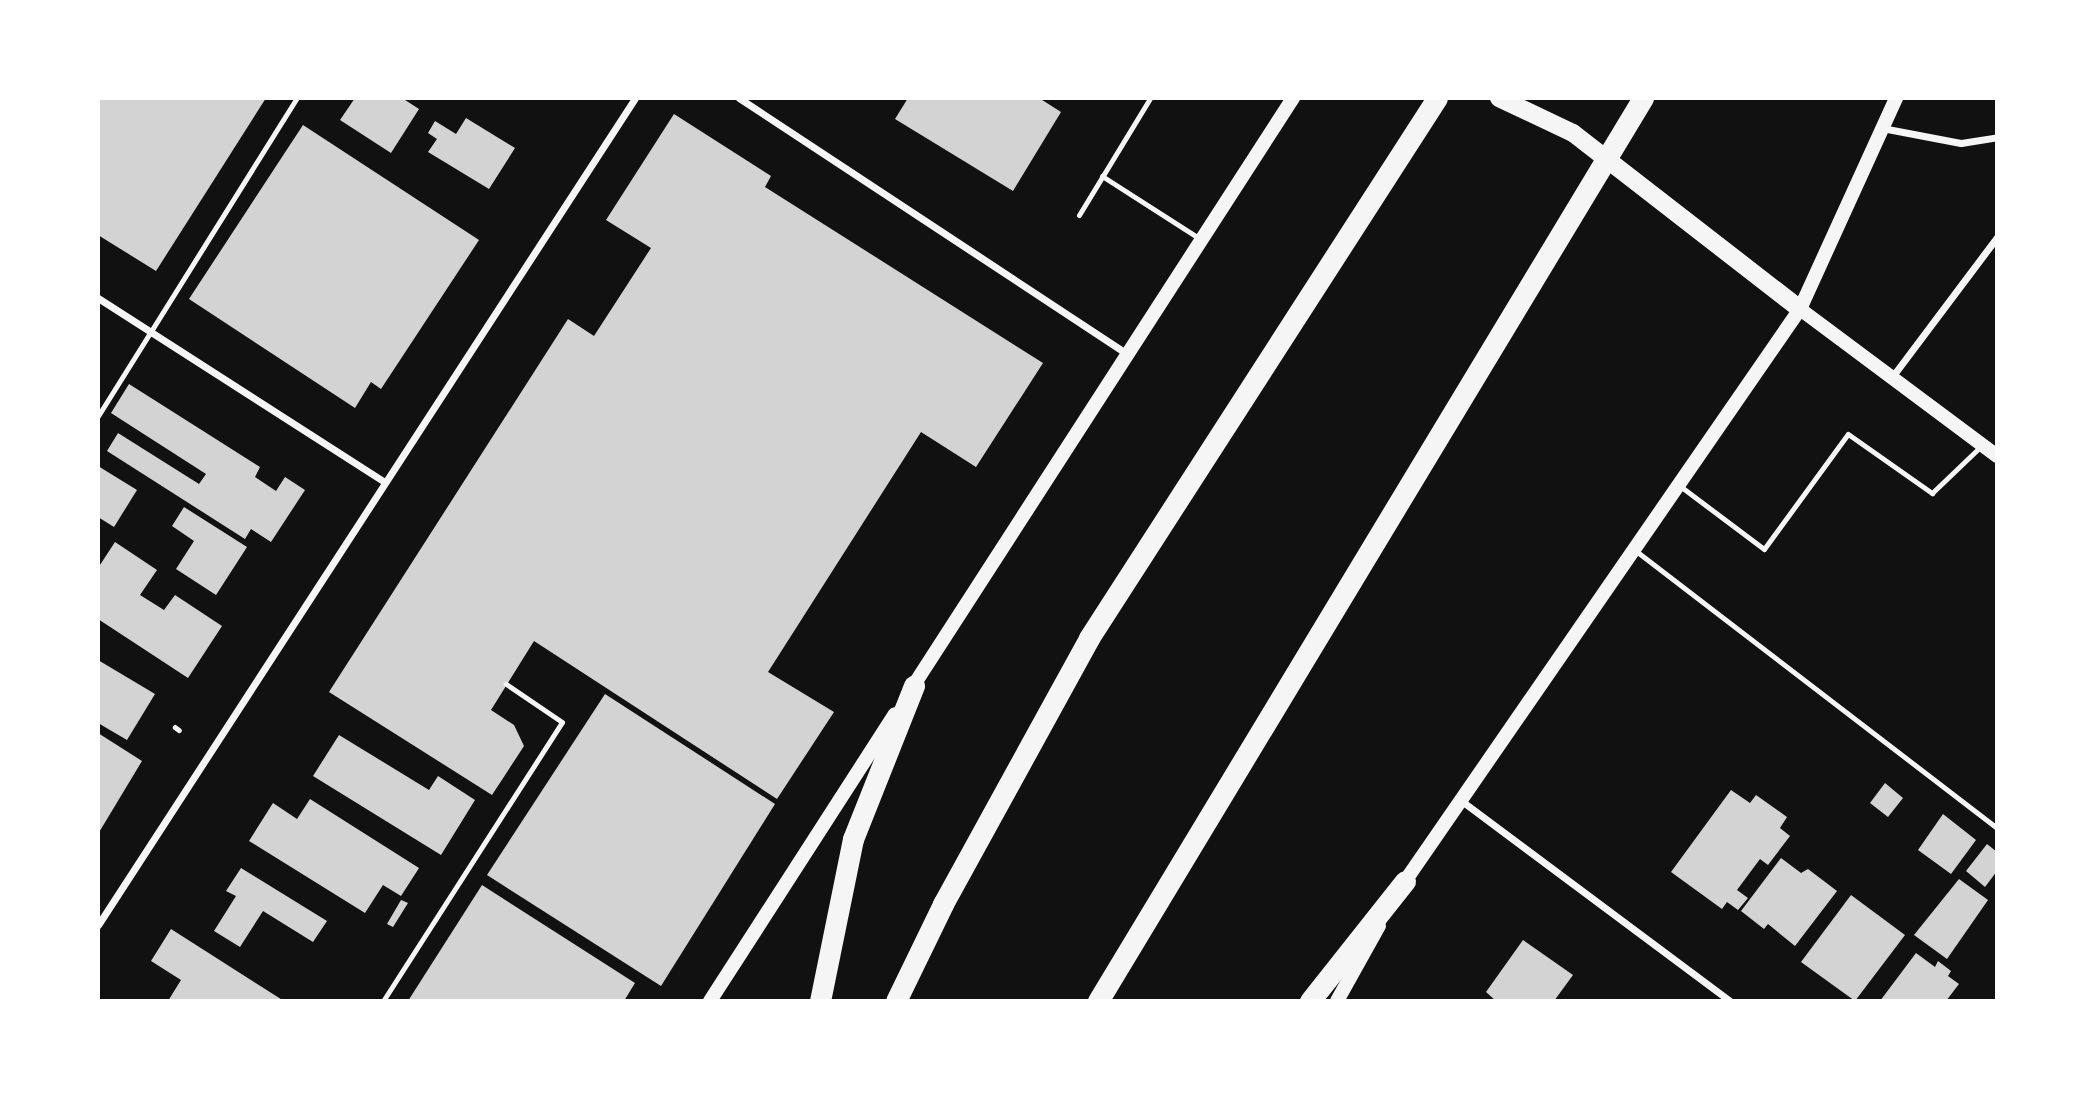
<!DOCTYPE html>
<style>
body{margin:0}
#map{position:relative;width:2095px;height:1099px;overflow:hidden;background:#111;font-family:Quicksand,sans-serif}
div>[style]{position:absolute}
.building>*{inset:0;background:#d3d3d3}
.path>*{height:4.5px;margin:-2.25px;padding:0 2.25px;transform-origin:2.25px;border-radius:2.25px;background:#f5f5f5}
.service>*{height:5px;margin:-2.5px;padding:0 2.5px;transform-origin:2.5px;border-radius:2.5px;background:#f5f5f5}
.minor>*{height:7px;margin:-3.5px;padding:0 3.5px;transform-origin:3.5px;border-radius:3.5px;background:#f5f5f5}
.secondary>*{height:14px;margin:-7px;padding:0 7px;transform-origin:7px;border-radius:7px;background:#f5f5f5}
.primary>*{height:18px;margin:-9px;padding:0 9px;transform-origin:9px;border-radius:9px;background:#f5f5f5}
.motorway>*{height:21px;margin:-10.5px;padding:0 10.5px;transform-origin:10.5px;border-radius:10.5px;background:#f5f5f5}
span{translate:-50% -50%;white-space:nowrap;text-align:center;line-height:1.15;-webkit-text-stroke:5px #fff;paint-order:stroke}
.frame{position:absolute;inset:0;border:100px solid #fff;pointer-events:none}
</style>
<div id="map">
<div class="building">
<div style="clip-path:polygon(98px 98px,266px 98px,156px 271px,98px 235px)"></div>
<div style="clip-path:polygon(355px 98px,402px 98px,419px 109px,391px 153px,340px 120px)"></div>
<div style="clip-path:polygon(908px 98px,1039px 98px,1061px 112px,1013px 191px,895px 119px)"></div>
<div style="clip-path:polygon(674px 114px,771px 176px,765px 187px,1043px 363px,976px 467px,921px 432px,768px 672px,834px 712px,777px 799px,534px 641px,491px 710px,514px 725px,524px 746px,492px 795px,329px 692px,568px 319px,594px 336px,651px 248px,606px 220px)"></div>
<div style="clip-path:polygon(466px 118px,515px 148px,489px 189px,428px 152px,437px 139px,428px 133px,435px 121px,456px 134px)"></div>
<div style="clip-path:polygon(303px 125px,479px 240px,381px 389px,371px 382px,355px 408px,189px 299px)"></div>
<div style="clip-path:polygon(129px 384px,260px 467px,255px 477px,276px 491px,285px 477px,305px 490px,271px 542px,251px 529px,245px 539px,107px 451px,118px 433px,199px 484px,206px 474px,111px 413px)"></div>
<div style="clip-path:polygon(98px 466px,137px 490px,114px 527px,98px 517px)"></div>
<div style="clip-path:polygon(184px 507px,247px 547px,216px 595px,176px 569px,194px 541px,172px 526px)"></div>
<div style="clip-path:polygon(115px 542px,157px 570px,140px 595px,164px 610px,175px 595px,222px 626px,188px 678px,98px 619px,98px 568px)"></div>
<div style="clip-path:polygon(98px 660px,155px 694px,127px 740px,98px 723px)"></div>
<div style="clip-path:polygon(605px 694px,775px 804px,661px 986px,487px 875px)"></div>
<div style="clip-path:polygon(98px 733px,142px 761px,98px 834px)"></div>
<div style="clip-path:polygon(339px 735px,429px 790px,438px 776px,475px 800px,441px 855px,313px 776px)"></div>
<div style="clip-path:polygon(1885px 783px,1903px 798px,1888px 817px,1870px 803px)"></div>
<div style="clip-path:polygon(1731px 790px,1750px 803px,1756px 795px,1787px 817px,1780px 828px,1790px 836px,1768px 865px,1760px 859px,1737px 890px,1748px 898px,1738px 910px,1727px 902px,1722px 909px,1671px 872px)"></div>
<div style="clip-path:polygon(310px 799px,419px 868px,401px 896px,383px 885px,365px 913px,249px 841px,273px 803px,297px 819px)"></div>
<div style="clip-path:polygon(1943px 814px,1976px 840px,1951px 874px,1918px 850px)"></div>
<div style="clip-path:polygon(1987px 844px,1997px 852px,1997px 871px,1985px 887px,1966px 871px)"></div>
<div style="clip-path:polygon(1781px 858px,1801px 873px,1808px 869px,1837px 891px,1795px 946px,1768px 924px,1764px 929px,1741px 911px)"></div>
<div style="clip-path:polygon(241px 868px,327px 921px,313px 942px,263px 911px,240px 947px,214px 931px,236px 896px,226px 891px)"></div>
<div style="clip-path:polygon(1959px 879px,1988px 900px,1947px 959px,1914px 935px)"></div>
<div style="clip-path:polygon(482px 885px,635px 983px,624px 1001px,408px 1001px)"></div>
<div style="clip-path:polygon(1851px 895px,1905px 935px,1855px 1001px,1801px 962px)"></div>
<div style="clip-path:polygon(401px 900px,408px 903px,393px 927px,387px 924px)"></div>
<div style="clip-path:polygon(171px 929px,284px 1001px,168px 1001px,181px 980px,151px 961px)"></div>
<div style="clip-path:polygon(1523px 940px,1573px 975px,1554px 1001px,1496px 1001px,1486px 992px)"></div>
<div style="clip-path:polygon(1916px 953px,1935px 967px,1938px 961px,1951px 971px,1948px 976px,1959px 984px,1946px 1001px,1880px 1001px)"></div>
</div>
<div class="path">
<div style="left:175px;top:727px;width:5px;rotate:37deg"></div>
</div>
<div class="service">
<div style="left:1102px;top:176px;width:117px;rotate:32.7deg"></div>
<div style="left:1079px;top:215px;width:137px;rotate:-58.7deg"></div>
<div style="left:98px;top:416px;width:375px;rotate:-58deg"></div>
<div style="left:1680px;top:486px;width:105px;rotate:36.9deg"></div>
<div style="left:1764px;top:549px;width:142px;rotate:-53.9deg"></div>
<div style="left:1848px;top:434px;width:103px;rotate:35.1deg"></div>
<div style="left:1932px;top:493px;width:68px;rotate:-43.8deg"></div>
<div style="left:1636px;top:551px;width:455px;rotate:37.5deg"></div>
<div style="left:383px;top:1001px;width:331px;rotate:-57.3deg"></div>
<div style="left:562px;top:722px;width:68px;rotate:-145.8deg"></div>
</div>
<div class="minor">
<div style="left:739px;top:98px;width:465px;rotate:33.4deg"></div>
<div style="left:1882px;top:128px;width:80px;rotate:10.8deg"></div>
<div style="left:1961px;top:143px;width:36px;rotate:-9deg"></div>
<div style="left:98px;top:298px;width:339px;rotate:32.7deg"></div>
<div style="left:1892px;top:377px;width:175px;rotate:-53.1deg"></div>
<div style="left:1459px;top:799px;width:338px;rotate:36.7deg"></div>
<div style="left:98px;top:925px;width:986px;rotate:-57deg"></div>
</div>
<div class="secondary">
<div style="left:1800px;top:309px;width:246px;rotate:36.7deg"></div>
<div style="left:910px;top:691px;width:706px;rotate:-57.14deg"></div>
<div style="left:1401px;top:887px;width:702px;rotate:-55.38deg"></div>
<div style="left:1800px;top:309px;width:232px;rotate:-65.5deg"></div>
<div style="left:710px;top:1001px;width:341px;rotate:-57.2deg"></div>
<div style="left:1337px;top:1001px;width:86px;rotate:-60.8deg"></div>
</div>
<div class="primary">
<div style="left:1499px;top:98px;width:82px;rotate:25.3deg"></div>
<div style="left:1573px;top:133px;width:287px;rotate:37.8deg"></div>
</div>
<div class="motorway">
<div style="left:820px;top:1001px;width:165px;rotate:-78.5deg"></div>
<div style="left:853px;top:839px;width:165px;rotate:-68.3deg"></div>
<div style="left:896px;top:1001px;width:108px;rotate:-64.1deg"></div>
<div style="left:943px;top:904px;width:303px;rotate:-61.2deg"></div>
<div style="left:1089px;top:638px;width:642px;rotate:-57.2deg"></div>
<div style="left:1098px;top:1001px;width:1055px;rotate:-58.89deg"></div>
<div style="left:1310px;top:1001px;width:153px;rotate:-51.6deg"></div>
</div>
<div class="frame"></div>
</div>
